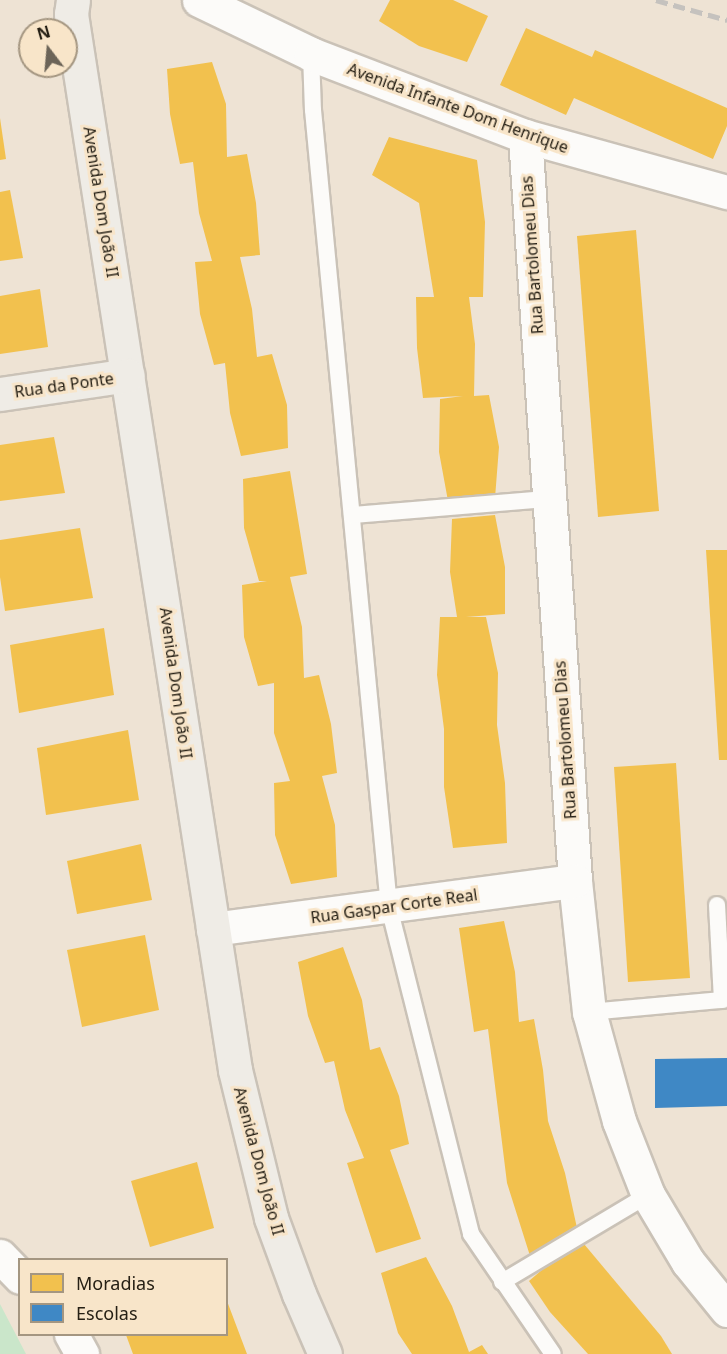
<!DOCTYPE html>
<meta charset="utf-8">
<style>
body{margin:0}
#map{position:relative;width:727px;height:1354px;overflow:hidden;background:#eee3d4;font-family:"Noto Sans",sans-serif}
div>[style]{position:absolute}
.green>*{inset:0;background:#cae6ca}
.homes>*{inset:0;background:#f2c14e}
.schools>*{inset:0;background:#3f88c5}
.roads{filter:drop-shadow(2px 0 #cac2b7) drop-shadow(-2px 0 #cac2b7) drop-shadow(0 2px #cac2b7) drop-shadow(0 -2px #cac2b7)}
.lane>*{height:16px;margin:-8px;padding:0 8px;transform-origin:8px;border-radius:8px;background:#fcfbf9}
.street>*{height:33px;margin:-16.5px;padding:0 16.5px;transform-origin:16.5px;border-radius:16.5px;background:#fcfbf9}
.secondary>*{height:33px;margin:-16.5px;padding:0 16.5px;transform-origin:16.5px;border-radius:16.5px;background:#efece6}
.rail>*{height:4.5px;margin-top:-2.25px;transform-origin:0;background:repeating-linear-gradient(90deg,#c5c2be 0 12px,transparent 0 18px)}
span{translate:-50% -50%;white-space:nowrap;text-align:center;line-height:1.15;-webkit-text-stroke:6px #f8e5c9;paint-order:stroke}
.street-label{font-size:16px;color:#262015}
.legend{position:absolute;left:18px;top:1258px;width:210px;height:78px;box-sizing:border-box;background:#f8e5c9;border:2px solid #a49681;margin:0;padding:8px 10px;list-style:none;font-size:18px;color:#262015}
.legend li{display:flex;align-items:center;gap:12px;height:30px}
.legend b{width:30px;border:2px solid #a49681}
.north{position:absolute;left:18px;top:18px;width:60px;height:60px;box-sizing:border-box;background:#f8e5c9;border:2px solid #a49681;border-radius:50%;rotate:344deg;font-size:16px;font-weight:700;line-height:24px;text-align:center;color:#262015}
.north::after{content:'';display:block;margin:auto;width:21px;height:27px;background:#6c6458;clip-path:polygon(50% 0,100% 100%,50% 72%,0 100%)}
</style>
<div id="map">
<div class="green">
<div style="clip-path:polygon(0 1304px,26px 1354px,0 1354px)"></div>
</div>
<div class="homes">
<div style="clip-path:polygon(390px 0,453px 0,488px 16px,467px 62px,419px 46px,379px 21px)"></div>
<div style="clip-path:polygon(526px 28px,592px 57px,595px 50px,727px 108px,727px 126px,713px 159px,574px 98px,566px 115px,500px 85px)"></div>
<div style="clip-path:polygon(212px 62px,226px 104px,227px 157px,247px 154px,256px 203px,260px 255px,240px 257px,252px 309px,257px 357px,272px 354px,287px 405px,288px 448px,241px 456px,230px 413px,225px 363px,214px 365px,200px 314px,195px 262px,212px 261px,199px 213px,193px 162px,180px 164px,170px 114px,167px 69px)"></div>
<div style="clip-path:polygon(0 118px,6px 159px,0 160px)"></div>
<div style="clip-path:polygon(389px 137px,477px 160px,485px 222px,483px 297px,469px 297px,475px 344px,474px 396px,489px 395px,499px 447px,495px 498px,448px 501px,439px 452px,440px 399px,463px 396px,423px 398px,417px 348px,416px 297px,434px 297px,419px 203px,372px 175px)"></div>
<div style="clip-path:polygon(10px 190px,23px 258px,0 261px,0 192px)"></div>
<div style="clip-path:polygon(636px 230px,659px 511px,598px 517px,577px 236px)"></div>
<div style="clip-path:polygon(40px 289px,48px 347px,0 354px,0 296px)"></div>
<div style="clip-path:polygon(54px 437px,65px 493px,0 501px,0 445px)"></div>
<div style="clip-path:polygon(290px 471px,307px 574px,290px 577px,302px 627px,304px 678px,319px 675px,331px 724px,337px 773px,322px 776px,335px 825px,337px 877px,291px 884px,275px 835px,274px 783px,290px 781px,274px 733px,274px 683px,258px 686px,244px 637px,242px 585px,267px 581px,259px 581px,244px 528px,243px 479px)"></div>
<div style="clip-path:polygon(495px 515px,505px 567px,505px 614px,466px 617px,486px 617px,498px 673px,497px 725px,505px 783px,507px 843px,453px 848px,444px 787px,444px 729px,437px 675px,440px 617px,457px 617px,450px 572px,452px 519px)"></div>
<div style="clip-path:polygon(80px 528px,93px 598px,5px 611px,0 577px,0 540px)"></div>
<div style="clip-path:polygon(706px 550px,727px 550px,727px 760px,719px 760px)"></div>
<div style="clip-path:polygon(104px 628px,114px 695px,19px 713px,10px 645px)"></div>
<div style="clip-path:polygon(128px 730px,139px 800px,46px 815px,37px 748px)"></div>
<div style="clip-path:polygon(676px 763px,690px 978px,628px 982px,614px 767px)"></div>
<div style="clip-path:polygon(141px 844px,152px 900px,77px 914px,67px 861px)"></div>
<div style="clip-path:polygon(504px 921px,515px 972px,519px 1022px,534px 1019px,543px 1070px,548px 1121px,565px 1173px,577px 1228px,531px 1259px,507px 1183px,488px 1029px,474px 1032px,459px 928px)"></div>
<div style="clip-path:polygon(145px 935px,159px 1010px,82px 1027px,67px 950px)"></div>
<div style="clip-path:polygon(343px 947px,362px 1000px,370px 1050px,380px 1047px,399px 1096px,409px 1144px,390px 1150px,421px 1239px,376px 1253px,347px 1163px,364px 1158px,345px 1110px,334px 1061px,325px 1063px,308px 1016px,298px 962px)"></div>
<div style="clip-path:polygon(197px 1162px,214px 1228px,150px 1247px,131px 1181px)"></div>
<div style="clip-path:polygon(579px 1238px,661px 1336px,672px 1354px,588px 1354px,550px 1312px,529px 1281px)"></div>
<div style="clip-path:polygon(426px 1257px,452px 1306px,469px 1352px,482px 1345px,488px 1354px,412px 1354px,398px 1333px,381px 1273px)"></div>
<div style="clip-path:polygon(227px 1301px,247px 1354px,133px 1354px,126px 1335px,226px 1335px)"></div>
</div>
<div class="schools">
<div style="clip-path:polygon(727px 1058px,727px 1106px,655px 1108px,655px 1059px)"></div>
</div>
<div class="roads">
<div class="lane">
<div style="left:311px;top:54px;width:56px;rotate:88deg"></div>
<div style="left:313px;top:110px;width:801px;rotate:84.55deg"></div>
<div style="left:389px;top:907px;width:337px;rotate:75.9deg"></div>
<div style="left:471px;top:1234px;width:145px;rotate:55.7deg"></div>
<div style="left:352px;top:515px;width:196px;rotate:-4.7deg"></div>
<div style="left:589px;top:1012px;width:134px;rotate:-5.2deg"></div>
<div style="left:722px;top:1000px;width:95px;rotate:-93deg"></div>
<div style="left:502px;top:1282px;width:170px;rotate:-30.8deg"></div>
</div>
<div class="street">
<div style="left:199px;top:0;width:124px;rotate:25.7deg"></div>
<div style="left:311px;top:54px;width:229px;rotate:21deg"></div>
<div style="left:525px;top:136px;width:210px;rotate:15.5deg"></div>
<div style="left:525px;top:136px;width:747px;rotate:86.16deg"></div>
<div style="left:575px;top:881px;width:132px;rotate:83.9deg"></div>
<div style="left:589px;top:1012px;width:113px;rotate:74.6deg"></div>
<div style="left:619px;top:1121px;width:79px;rotate:68.6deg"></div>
<div style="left:648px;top:1195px;width:78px;rotate:59.2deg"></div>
<div style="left:688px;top:1262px;width:62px;rotate:50.9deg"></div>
<div style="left:213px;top:929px;width:365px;rotate:-7.6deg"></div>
<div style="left:0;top:1256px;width:29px;rotate:46deg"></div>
<div style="left:71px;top:1334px;width:23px;rotate:61deg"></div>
</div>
<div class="secondary">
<div style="left:73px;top:0;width:14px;rotate:98deg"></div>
<div style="left:71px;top:14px;width:1069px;rotate:81.17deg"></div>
<div style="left:235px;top:1070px;width:152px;rotate:76.3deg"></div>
<div style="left:271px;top:1218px;width:81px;rotate:69.8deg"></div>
<div style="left:299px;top:1294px;width:65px;rotate:66.6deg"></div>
<div style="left:0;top:394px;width:129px;rotate:-8.4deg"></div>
</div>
</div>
<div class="rail">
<div style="left:656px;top:0;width:74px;rotate:15.7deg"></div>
</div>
<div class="street-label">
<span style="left:458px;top:108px;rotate:20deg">Avenida Infante Dom Henrique</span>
<span style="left:101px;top:202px;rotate:81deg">Avenida Dom João II</span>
<span style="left:532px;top:255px;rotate:-94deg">Rua Bartolomeu Dias</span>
<span style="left:64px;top:385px;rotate:-8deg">Rua da Ponte</span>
<span style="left:176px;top:683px;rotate:82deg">Avenida Dom João II</span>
<span style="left:565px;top:740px;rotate:-94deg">Rua Bartolomeu Dias</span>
<span style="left:394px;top:906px;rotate:-8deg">Rua Gaspar Corte Real</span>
<span style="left:259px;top:1161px;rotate:75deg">Avenida Dom João II</span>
</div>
<ul class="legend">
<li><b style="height:16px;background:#f2c14e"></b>Moradias</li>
<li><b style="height:16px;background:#3f88c5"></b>Escolas</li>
</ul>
<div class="north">N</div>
</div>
